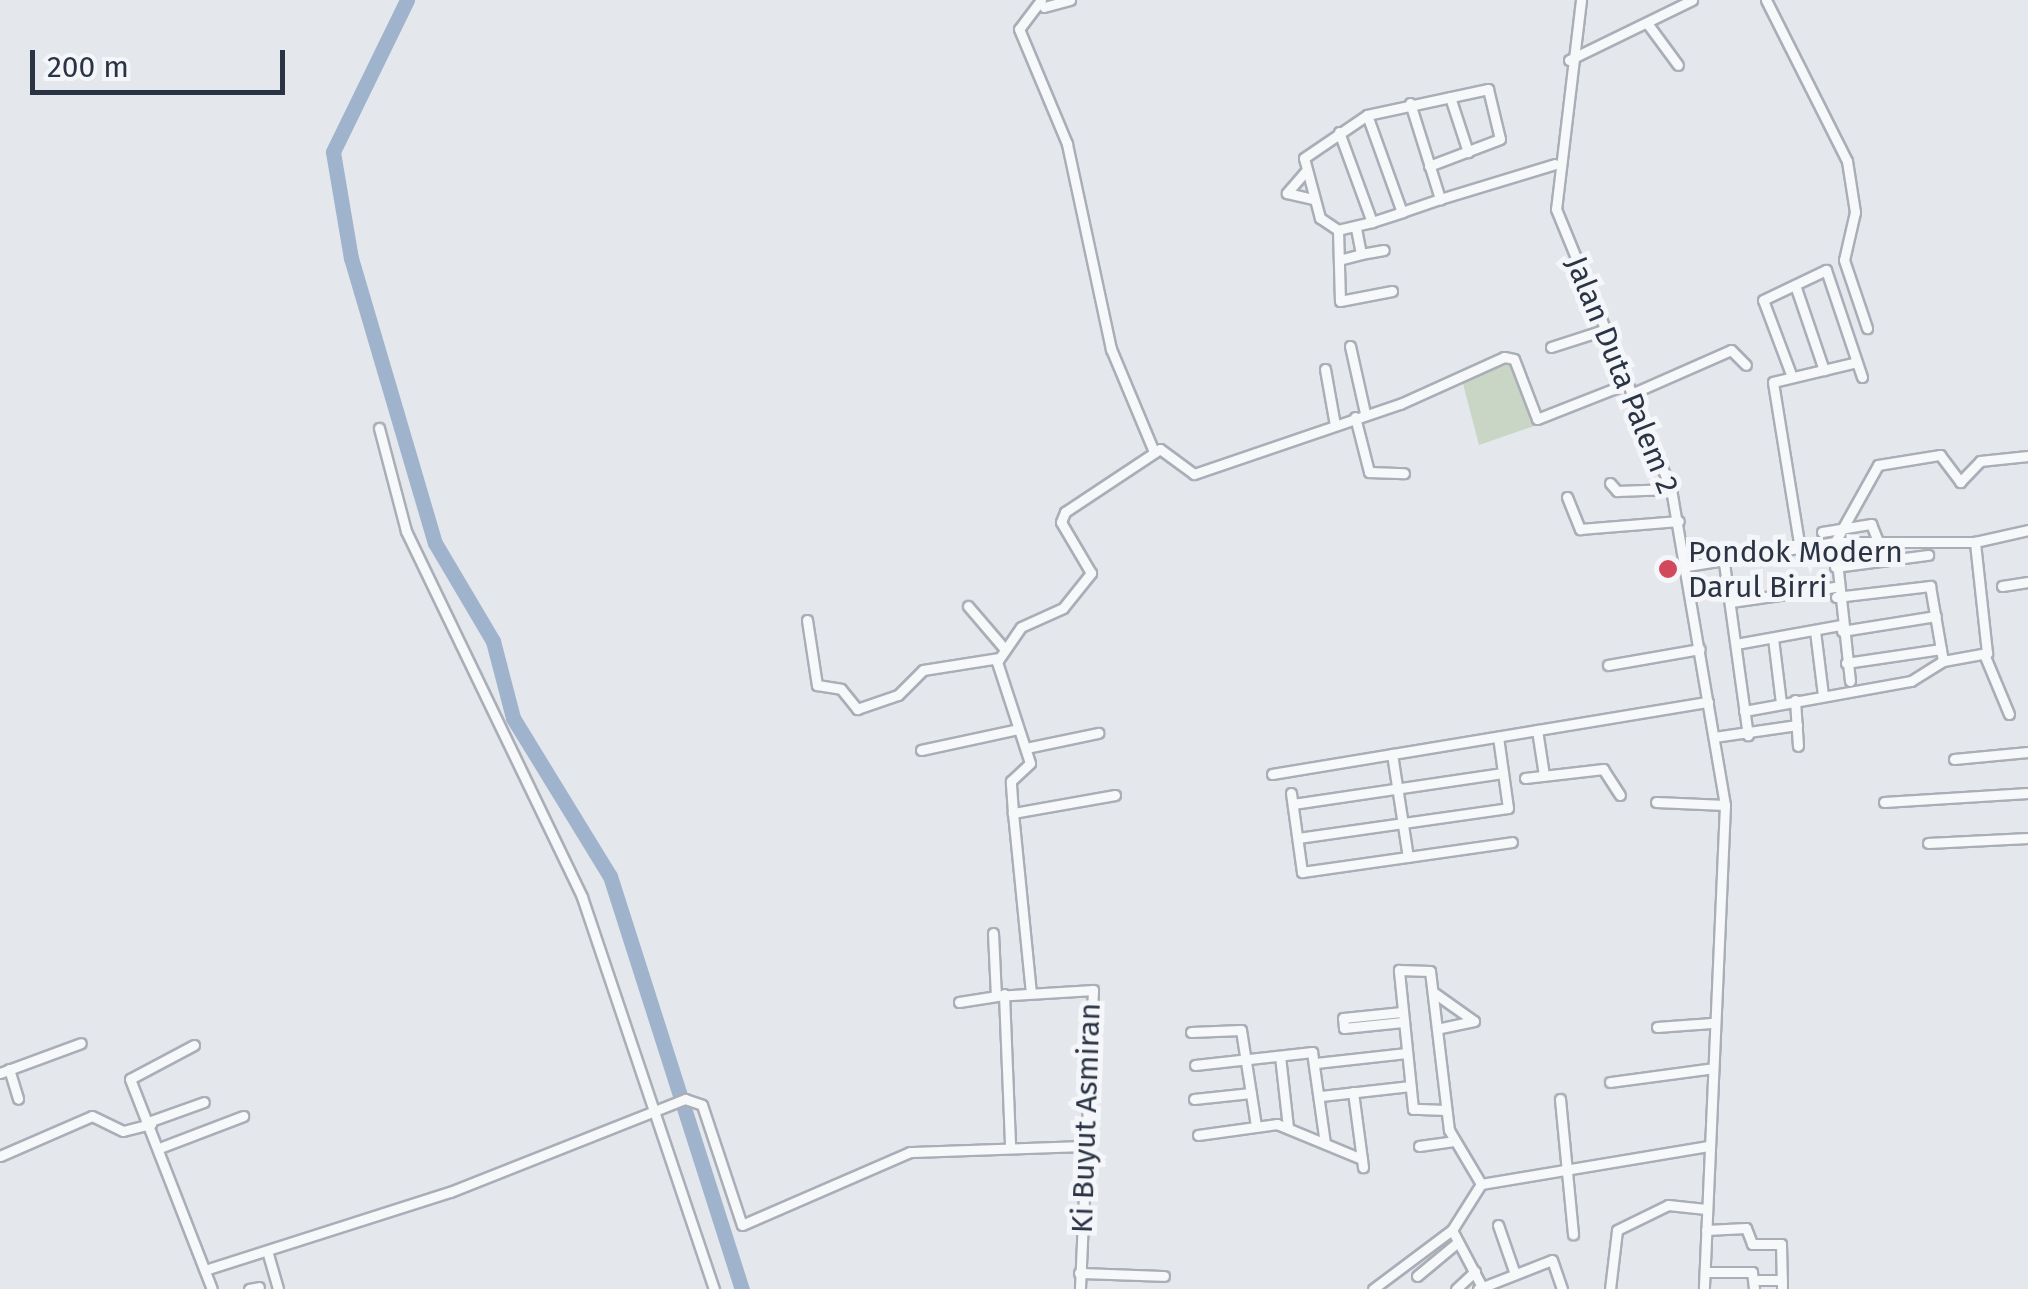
<!DOCTYPE html>
<style>
body{margin:0}
#map{position:relative;width:2028px;height:1289px;overflow:hidden;background:#e4e7ec;font-family:"Fira Sans",sans-serif}
div>[style]{position:absolute}
.green>*{inset:0;background:#c9d6c5}
.river>*{height:15px;margin:-7.5px;padding:0 7.5px;transform-origin:7.5px;border-radius:7.5px;background:#9fb4cc}
.roads{filter:drop-shadow(2px 0 #a9aeb7) drop-shadow(-2px 0 #a9aeb7) drop-shadow(0 2px #a9aeb7) drop-shadow(0 -2px #a9aeb7)}
.minor>*{height:9px;margin:-4.5px;padding:0 4.5px;transform-origin:4.5px;border-radius:4.5px;background:#f7f8fa}
.dots>*{width:28px;height:28px;translate:-50% -50%;box-sizing:border-box;border:5px solid #f4f6f9;border-radius:50%}
span{translate:-50% -50%;white-space:nowrap;text-align:center;line-height:1.15;-webkit-text-stroke:10px #f4f6f9;paint-order:stroke}
.street-label{font-size:30px;color:#2b3445}
.poi-label{font-size:30px;color:#2b3445}
.left{translate:0 -50%;text-align:left}
.scale{position:absolute;left:30px;top:50px;width:255px;height:45px;box-sizing:border-box;border:5px solid #2b3445;border-top:0;padding-left:12px;font-size:30px;line-height:35px;white-space:nowrap;color:#2b3445;-webkit-text-stroke:8px #f4f6f9;paint-order:stroke}
</style>
<div id="map">
<div class="green">
<div style="clip-path:polygon(1517px 358px,1540px 424px,1479px 445px,1461px 376px)"></div>
</div>
<div class="river">
<div style="left:407px;top:0;width:169px;rotate:116deg"></div>
<div style="left:333px;top:152px;width:108px;rotate:80.4deg"></div>
<div style="left:351px;top:258px;width:297px;rotate:73.6deg"></div>
<div style="left:435px;top:543px;width:114px;rotate:59.4deg"></div>
<div style="left:493px;top:641px;width:80px;rotate:75.4deg"></div>
<div style="left:513px;top:718px;width:185px;rotate:58.5deg"></div>
<div style="left:610px;top:876px;width:434px;rotate:72.3deg"></div>
</div>
<div class="roads">
<div class="minor">
<div style="left:1041px;top:0;width:36px;rotate:127deg"></div>
<div style="left:1019px;top:29px;width:125px;rotate:67.3deg"></div>
<div style="left:1067px;top:144px;width:210px;rotate:77.9deg"></div>
<div style="left:1111px;top:349px;width:112px;rotate:67.3deg"></div>
<div style="left:1581px;top:0;width:210px;rotate:96.8deg"></div>
<div style="left:1556px;top:209px;width:303px;rotate:67.7deg"></div>
<div style="left:1671px;top:489px;width:321px;rotate:80.3deg"></div>
<div style="left:1725px;top:805px;width:484px;rotate:92.5deg"></div>
<div style="left:1766px;top:0;width:180px;rotate:63.3deg"></div>
<div style="left:1847px;top:161px;width:52px;rotate:81.1deg"></div>
<div style="left:1855px;top:212px;width:49px;rotate:102.9deg"></div>
<div style="left:1844px;top:260px;width:72px;rotate:71.3deg"></div>
<div style="left:1044px;top:7px;width:27px;rotate:-15deg"></div>
<div style="left:1647px;top:23px;width:52px;rotate:53.6deg"></div>
<div style="left:1569px;top:60px;width:137px;rotate:-26deg"></div>
<div style="left:1450px;top:97px;width:58px;rotate:71.9deg"></div>
<div style="left:1410px;top:103px;width:101px;rotate:72.6deg"></div>
<div style="left:1440px;top:199px;width:120px;rotate:-16.9deg"></div>
<div style="left:1367px;top:115px;width:103px;rotate:70.2deg"></div>
<div style="left:1402px;top:212px;width:40px;rotate:-18.9deg"></div>
<div style="left:1339px;top:132px;width:96px;rotate:69.9deg"></div>
<div style="left:1372px;top:222px;width:32px;rotate:-18deg"></div>
<div style="left:1305px;top:172px;width:28px;rotate:131deg"></div>
<div style="left:1287px;top:193px;width:27px;rotate:13deg"></div>
<div style="left:1372px;top:222px;width:35px;rotate:167deg"></div>
<div style="left:1338px;top:230px;width:22px;rotate:-146deg"></div>
<div style="left:1320px;top:218px;width:62px;rotate:-104.9deg"></div>
<div style="left:1304px;top:158px;width:76px;rotate:-34.3deg"></div>
<div style="left:1367px;top:115px;width:124px;rotate:-12.1deg"></div>
<div style="left:1488px;top:89px;width:51px;rotate:76.5deg"></div>
<div style="left:1500px;top:139px;width:76px;rotate:159.2deg"></div>
<div style="left:1338px;top:230px;width:71px;rotate:88.4deg"></div>
<div style="left:1340px;top:301px;width:53px;rotate:-10.9deg"></div>
<div style="left:1361px;top:254px;width:23px;rotate:-10deg"></div>
<div style="left:1339px;top:260px;width:23px;rotate:-15deg"></div>
<div style="left:1361px;top:254px;width:26px;rotate:-101deg"></div>
<div style="left:1795px;top:285px;width:90px;rotate:71.2deg"></div>
<div style="left:1350px;top:346px;width:69px;rotate:77.4deg"></div>
<div style="left:1551px;top:347px;width:56px;rotate:-17.8deg"></div>
<div style="left:1325px;top:369px;width:57px;rotate:79.9deg"></div>
<div style="left:1792px;top:377px;width:82px;rotate:-110.6deg"></div>
<div style="left:1763px;top:300px;width:70px;rotate:-25.5deg"></div>
<div style="left:1826px;top:270px;width:113px;rotate:71.4deg"></div>
<div style="left:1631px;top:394px;width:109px;rotate:-23.7deg"></div>
<div style="left:1731px;top:350px;width:21px;rotate:45deg"></div>
<div style="left:1355px;top:417px;width:57px;rotate:75.7deg"></div>
<div style="left:1369px;top:472px;width:35px;rotate:2deg"></div>
<div style="left:379px;top:428px;width:106px;rotate:75.3deg"></div>
<div style="left:406px;top:531px;width:406px;rotate:64.3deg"></div>
<div style="left:582px;top:897px;width:414px;rotate:71.4deg"></div>
<div style="left:1610px;top:483px;width:11px;rotate:49deg"></div>
<div style="left:1617px;top:491px;width:54px;rotate:-2.1deg"></div>
<div style="left:1567px;top:497px;width:35px;rotate:68deg"></div>
<div style="left:1580px;top:529px;width:99px;rotate:-4.6deg"></div>
<div style="left:1822px;top:532px;width:50px;rotate:-9.3deg"></div>
<div style="left:1871px;top:524px;width:22px;rotate:68deg"></div>
<div style="left:1800px;top:549px;width:169px;rotate:-99.2deg"></div>
<div style="left:1773px;top:382px;width:86px;rotate:-13.4deg"></div>
<div style="left:1724px;top:563px;width:174px;rotate:82.1deg"></div>
<div style="left:1687px;top:566px;width:150px;rotate:-9.2deg"></div>
<div style="left:1835px;top:542px;width:140px"></div>
<div style="left:1975px;top:542px;width:54px;rotate:-12.8deg"></div>
<div style="left:1835px;top:567px;width:94px;rotate:-7.4deg"></div>
<div style="left:2002px;top:586px;width:26px;rotate:-9deg"></div>
<div style="left:1836px;top:597px;width:95px;rotate:-6.7deg"></div>
<div style="left:1930px;top:586px;width:76px;rotate:80.2deg"></div>
<div style="left:1731px;top:602px;width:105px;rotate:-8.2deg"></div>
<div style="left:968px;top:606px;width:54px;rotate:49.5deg"></div>
<div style="left:807px;top:620px;width:66px;rotate:81.3deg"></div>
<div style="left:817px;top:685px;width:24px;rotate:9deg"></div>
<div style="left:841px;top:689px;width:26px;rotate:51deg"></div>
<div style="left:857px;top:709px;width:43px;rotate:-18.9deg"></div>
<div style="left:898px;top:695px;width:35px;rotate:-45deg"></div>
<div style="left:923px;top:670px;width:77px;rotate:-9deg"></div>
<div style="left:1815px;top:631px;width:64px;rotate:82.9deg"></div>
<div style="left:1842px;top:631px;width:95px;rotate:-9.1deg"></div>
<div style="left:1773px;top:638px;width:65px;rotate:83deg"></div>
<div style="left:1736px;top:644px;width:107px;rotate:-10.3deg"></div>
<div style="left:1984px;top:654px;width:65px;rotate:67.4deg"></div>
<div style="left:1846px;top:663px;width:96px;rotate:-8.4deg"></div>
<div style="left:1608px;top:665px;width:93px;rotate:-9.9deg"></div>
<div style="left:1850px;top:681px;width:140px;rotate:-96.2deg"></div>
<div style="left:1835px;top:542px;width:88px;rotate:-60.8deg"></div>
<div style="left:1878px;top:465px;width:63px;rotate:-9.2deg"></div>
<div style="left:1940px;top:455px;width:34px;rotate:53deg"></div>
<div style="left:1960px;top:482px;width:29px;rotate:-46deg"></div>
<div style="left:1980px;top:461px;width:48px;rotate:-5.9deg"></div>
<div style="left:1795px;top:700px;width:46px;rotate:86.3deg"></div>
<div style="left:1744px;top:711px;width:170px;rotate:-10.2deg"></div>
<div style="left:1911px;top:681px;width:38px;rotate:-32deg"></div>
<div style="left:1943px;top:661px;width:45px;rotate:-10.3deg"></div>
<div style="left:1987px;top:653px;width:112px;rotate:-96.2deg"></div>
<div style="left:1537px;top:730px;width:46px;rotate:81.2deg"></div>
<div style="left:1714px;top:737px;width:84px;rotate:-8.2deg"></div>
<div style="left:1026px;top:748px;width:74px;rotate:-11.8deg"></div>
<div style="left:921px;top:750px;width:99px;rotate:-12.2deg"></div>
<div style="left:1392px;top:754px;width:104px;rotate:81.2deg"></div>
<div style="left:1954px;top:759px;width:74px;rotate:-5.4deg"></div>
<div style="left:1272px;top:774px;width:442px;rotate:-9.4deg"></div>
<div style="left:1525px;top:778px;width:79px;rotate:-6.6deg"></div>
<div style="left:1603px;top:769px;width:31px;rotate:57deg"></div>
<div style="left:1291px;top:793px;width:80px;rotate:82.1deg"></div>
<div style="left:1302px;top:872px;width:212px;rotate:-8.1deg"></div>
<div style="left:1115px;top:795px;width:104px;rotate:170deg"></div>
<div style="left:1013px;top:813px;width:32px;rotate:-94deg"></div>
<div style="left:1011px;top:781px;width:26px;rotate:-43deg"></div>
<div style="left:1030px;top:763px;width:106px;rotate:-108.1deg"></div>
<div style="left:997px;top:662px;width:42px;rotate:-55.6deg"></div>
<div style="left:1021px;top:627px;width:46px;rotate:-24.3deg"></div>
<div style="left:1063px;top:608px;width:45px;rotate:-51.3deg"></div>
<div style="left:1091px;top:573px;width:59px;rotate:-120.5deg"></div>
<div style="left:1061px;top:522px;width:11px;rotate:-68deg"></div>
<div style="left:1065px;top:512px;width:114px;rotate:-33.6deg"></div>
<div style="left:1160px;top:449px;width:42px;rotate:36.3deg"></div>
<div style="left:1194px;top:474px;width:218px;rotate:-18.8deg"></div>
<div style="left:1400px;top:404px;width:114px;rotate:-24.3deg"></div>
<div style="left:1504px;top:357px;width:10px;rotate:11deg"></div>
<div style="left:1514px;top:359px;width:64px;rotate:69deg"></div>
<div style="left:1537px;top:419px;width:96px;rotate:-21.5deg"></div>
<div style="left:1656px;top:802px;width:69px;rotate:2.5deg"></div>
<div style="left:1884px;top:802px;width:144px;rotate:-3.6deg"></div>
<div style="left:1293px;top:804px;width:212px;rotate:-8.4deg"></div>
<div style="left:1013px;top:813px;width:181px;rotate:84.3deg"></div>
<div style="left:1298px;top:838px;width:212px;rotate:-8.1deg"></div>
<div style="left:1508px;top:808px;width:72px;rotate:-98deg"></div>
<div style="left:1928px;top:843px;width:100px;rotate:-2.9deg"></div>
<div style="left:993px;top:933px;width:63px;rotate:87.3deg"></div>
<div style="left:996px;top:996px;width:97px;rotate:-3.5deg"></div>
<div style="left:1093px;top:990px;width:299px;rotate:92.5deg"></div>
<div style="left:1433px;top:992px;width:50px;rotate:35.3deg"></div>
<div style="left:1474px;top:1021px;width:38px;rotate:168deg"></div>
<div style="left:1004px;top:994px;width:152px;rotate:87.7deg"></div>
<div style="left:959px;top:1002px;width:37px;rotate:-9deg"></div>
<div style="left:1402px;top:1012px;width:59px;rotate:174.2deg"></div>
<div style="left:1343px;top:1018px;width:10px;rotate:84deg"></div>
<div style="left:1344px;top:1028px;width:59px;rotate:-5.8deg"></div>
<div style="left:1657px;top:1027px;width:54px;rotate:-4.2deg"></div>
<div style="left:1191px;top:1032px;width:50px;rotate:-2.3deg"></div>
<div style="left:1241px;top:1030px;width:97px;rotate:81.1deg"></div>
<div style="left:194px;top:1045px;width:72px;rotate:152deg"></div>
<div style="left:130px;top:1079px;width:225px;rotate:68.7deg"></div>
<div style="left:1280px;top:1056px;width:71px;rotate:83.6deg"></div>
<div style="left:1316px;top:1063px;width:91px;rotate:-6.3deg"></div>
<div style="left:1195px;top:1065px;width:118px;rotate:-6.3deg"></div>
<div style="left:1312px;top:1052px;width:92px;rotate:81.9deg"></div>
<div style="left:9px;top:1069px;width:31px;rotate:73deg"></div>
<div style="left:0;top:1073px;width:86px;rotate:-20.3deg"></div>
<div style="left:1610px;top:1082px;width:99px;rotate:-7.6deg"></div>
<div style="left:1353px;top:1092px;width:76px;rotate:82.4deg"></div>
<div style="left:1321px;top:1096px;width:90px;rotate:-6.4deg"></div>
<div style="left:1194px;top:1099px;width:57px;rotate:-6deg"></div>
<div style="left:1560px;top:1099px;width:136px;rotate:84.5deg"></div>
<div style="left:1446px;top:1110px;width:33px;rotate:-178deg"></div>
<div style="left:1413px;top:1109px;width:140px;rotate:-95.8deg"></div>
<div style="left:1399px;top:970px;width:31px;rotate:2deg"></div>
<div style="left:1430px;top:971px;width:160px;rotate:83.2deg"></div>
<div style="left:1449px;top:1130px;width:63px;rotate:59.3deg"></div>
<div style="left:151px;top:1121px;width:56px;rotate:-19.7deg"></div>
<div style="left:1198px;top:1135px;width:80px;rotate:-7.9deg"></div>
<div style="left:1277px;top:1124px;width:92px;rotate:22.4deg"></div>
<div style="left:1419px;top:1146px;width:35px;rotate:-8deg"></div>
<div style="left:162px;top:1147px;width:87px;rotate:-20.9deg"></div>
<div style="left:0;top:1156px;width:100px;rotate:-23.5deg"></div>
<div style="left:92px;top:1116px;width:34px;rotate:26deg"></div>
<div style="left:123px;top:1131px;width:29px;rotate:-14deg"></div>
<div style="left:1498px;top:1225px;width:52px;rotate:70.9deg"></div>
<div style="left:1452px;top:1230px;width:64px;rotate:62.2deg"></div>
<div style="left:1706px;top:1230px;width:40px;rotate:-2.9deg"></div>
<div style="left:1746px;top:1228px;width:17px;rotate:69deg"></div>
<div style="left:1752px;top:1244px;width:29px"></div>
<div style="left:1781px;top:1244px;width:45px;rotate:88.7deg"></div>
<div style="left:268px;top:1254px;width:36px;rotate:74deg"></div>
<div style="left:205px;top:1270px;width:257px;rotate:-17.7deg"></div>
<div style="left:450px;top:1192px;width:253px;rotate:-21.6deg"></div>
<div style="left:685px;top:1099px;width:18px;rotate:19deg"></div>
<div style="left:702px;top:1105px;width:126px;rotate:71.6deg"></div>
<div style="left:742px;top:1225px;width:183px;rotate:-23.5deg"></div>
<div style="left:910px;top:1152px;width:176px;rotate:-2deg"></div>
<div style="left:1705px;top:1272px;width:47px"></div>
<div style="left:1752px;top:1272px;width:17px;rotate:83deg"></div>
<div style="left:1079px;top:1273px;width:85px;rotate:2deg"></div>
<div style="left:1417px;top:1276px;width:53px;rotate:-39.7deg"></div>
<div style="left:1759px;top:1280px;width:23px"></div>
<div style="left:249px;top:1289px;width:10px;rotate:-11deg"></div>
<div style="left:1373px;top:1289px;width:99px;rotate:-36.8deg"></div>
<div style="left:1452px;top:1230px;width:54px;rotate:-57.8deg"></div>
<div style="left:1481px;top:1184px;width:229px;rotate:-9.5deg"></div>
<div style="left:1456px;top:1289px;width:26px;rotate:-43deg"></div>
<div style="left:1478px;top:1289px;width:79px;rotate:-21.4deg"></div>
<div style="left:1552px;top:1260px;width:31px;rotate:71deg"></div>
<div style="left:1610px;top:1289px;width:59px;rotate:-83.2deg"></div>
<div style="left:1617px;top:1230px;width:57px;rotate:-26.1deg"></div>
<div style="left:1668px;top:1205px;width:38px;rotate:6deg"></div>
</div>
</div>
<div class="dots">
<div style="left:1668px;top:569px;background:#d1495b"></div>
</div>
<div class="street-label">
<span style="left:1622px;top:375px;rotate:68deg">Jalan Duta Palem 2</span>
<span style="left:1086px;top:1118px;rotate:-88deg">Ki Buyut Asmiran</span>
</div>
<div class="poi-label">
<span class="left" style="left:1688px;top:569px">Pondok Modern<br>Darul Birri</span>
</div>
<div class="scale">200 m</div>
</div>
